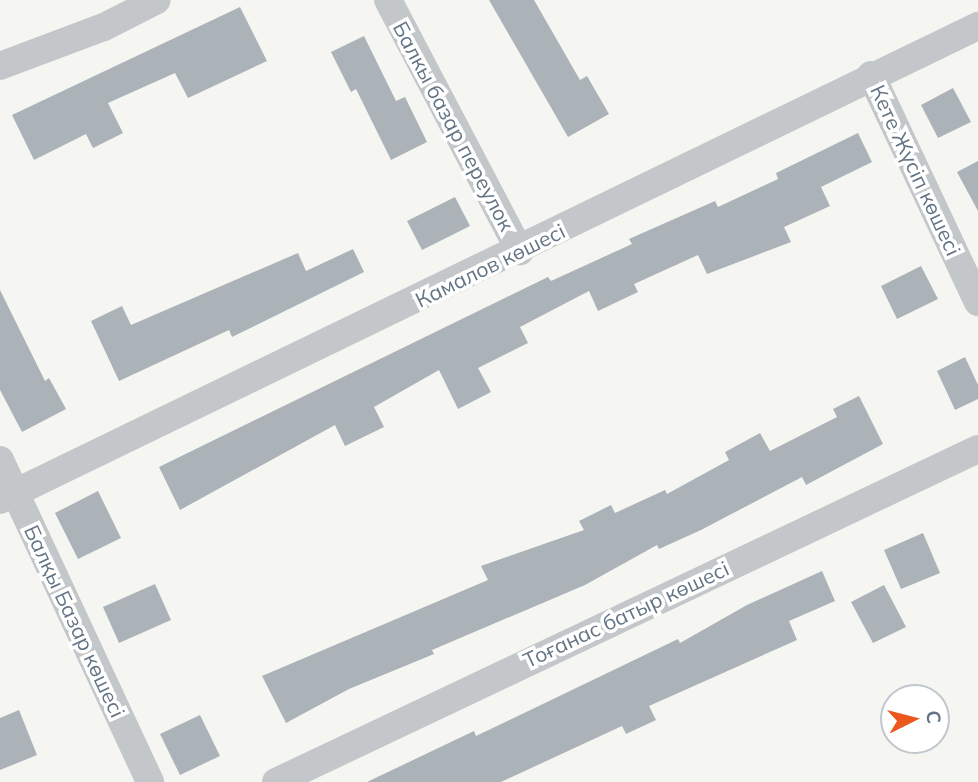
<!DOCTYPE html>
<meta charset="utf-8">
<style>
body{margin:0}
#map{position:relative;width:978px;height:782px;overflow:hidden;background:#f5f6f2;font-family:Mulish,sans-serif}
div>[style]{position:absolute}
.building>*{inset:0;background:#abb2b8}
.street>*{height:28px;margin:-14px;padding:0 14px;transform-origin:14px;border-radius:14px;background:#c3c7ca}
span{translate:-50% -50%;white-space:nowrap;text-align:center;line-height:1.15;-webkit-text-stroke:7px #fff;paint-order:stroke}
.street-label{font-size:21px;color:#637484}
.north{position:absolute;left:880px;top:684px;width:70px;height:70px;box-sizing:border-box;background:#fff;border:2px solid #c1c7ce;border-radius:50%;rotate:84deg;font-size:19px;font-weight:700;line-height:28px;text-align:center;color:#637484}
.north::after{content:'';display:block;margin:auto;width:24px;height:32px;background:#eb571d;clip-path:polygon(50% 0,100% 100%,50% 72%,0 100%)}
</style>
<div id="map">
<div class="building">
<div style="clip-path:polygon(489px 0,534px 0,580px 80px,587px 76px,609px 114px,568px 137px)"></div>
<div style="clip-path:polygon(240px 7px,267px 61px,188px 98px,175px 73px,108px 103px,123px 133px,93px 148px,86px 134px,34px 160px,12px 115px)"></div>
<div style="clip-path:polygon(364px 36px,396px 101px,405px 97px,427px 142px,391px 160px,356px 89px,351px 92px,331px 52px)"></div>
<div style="clip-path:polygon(953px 88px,971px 122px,938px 138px,921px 105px)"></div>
<div style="clip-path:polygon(858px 133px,872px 162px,821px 187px,830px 206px,784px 227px,791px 242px,707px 274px,698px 255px,634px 284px,638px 292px,598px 311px,589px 291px,520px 327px,528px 343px,478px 368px,491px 392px,458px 409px,439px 370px,374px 407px,384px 427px,345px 446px,335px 425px,180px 510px,159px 467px,548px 277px,551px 281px,632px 244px,629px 239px,715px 201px,718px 207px,778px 179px,776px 173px)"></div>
<div style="clip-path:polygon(978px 161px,978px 211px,957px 172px)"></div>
<div style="clip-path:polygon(455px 197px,470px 226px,422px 250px,407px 221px)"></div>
<div style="clip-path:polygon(353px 249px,364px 272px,232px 337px,229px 330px,119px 381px,91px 321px,122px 306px,131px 325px,298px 253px,306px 271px)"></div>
<div style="clip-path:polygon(921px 266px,938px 299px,897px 319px,881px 286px)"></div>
<div style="clip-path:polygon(0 290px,45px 381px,49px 378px,66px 409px,22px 432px,0 390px)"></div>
<div style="clip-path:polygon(965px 357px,978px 385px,978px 399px,955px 410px,937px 371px)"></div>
<div style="clip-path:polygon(859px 396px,883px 444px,806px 485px,802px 477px,701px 530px,659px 549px,657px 545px,585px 585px,432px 650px,434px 654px,349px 689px,286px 723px,262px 676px,488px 580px,481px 566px,584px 530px,579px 521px,611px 505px,615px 513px,665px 490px,667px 494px,729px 460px,725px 452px,760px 433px,770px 451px,837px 417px,833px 409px)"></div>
<div style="clip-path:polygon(98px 491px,121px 538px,78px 559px,55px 513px)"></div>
<div style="clip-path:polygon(923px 533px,940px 573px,901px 589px,884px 550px)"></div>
<div style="clip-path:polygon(822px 571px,835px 601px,789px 621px,797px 640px,649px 706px,656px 720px,626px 734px,622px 726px,501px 782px,367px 782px,474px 731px,476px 736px,678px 639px,680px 643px,747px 605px)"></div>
<div style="clip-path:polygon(155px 584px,171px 620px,119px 643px,103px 607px)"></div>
<div style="clip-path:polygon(884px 585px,906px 627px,873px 643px,851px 602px)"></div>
<div style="clip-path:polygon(19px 710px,37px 755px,0 770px,0 718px)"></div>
<div style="clip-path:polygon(200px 715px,220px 756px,180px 775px,160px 734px)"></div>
</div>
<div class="street">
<div style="left:388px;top:0;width:284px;rotate:62.3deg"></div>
<div style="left:0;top:66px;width:111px;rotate:-20.6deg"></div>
<div style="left:104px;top:27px;width:59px;rotate:-27deg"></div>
<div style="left:871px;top:75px;width:251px;rotate:64.8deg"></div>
<div style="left:0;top:460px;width:355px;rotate:65deg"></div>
<div style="left:0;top:500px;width:1087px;rotate:-25.86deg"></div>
<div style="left:276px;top:782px;width:777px;rotate:-25.38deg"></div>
</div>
<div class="street-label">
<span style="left:454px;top:126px;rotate:62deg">Балкы базар переулок</span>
<span style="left:916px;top:170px;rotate:65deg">Кете Жүсіп көшесі</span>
<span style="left:490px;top:265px;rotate:-26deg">Камалов көшесі</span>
<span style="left:626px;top:614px;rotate:-25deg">Тоғанас батыр көшесі</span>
<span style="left:75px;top:621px;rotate:65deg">Балқы Базар көшесі</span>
</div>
<div class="north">С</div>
</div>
